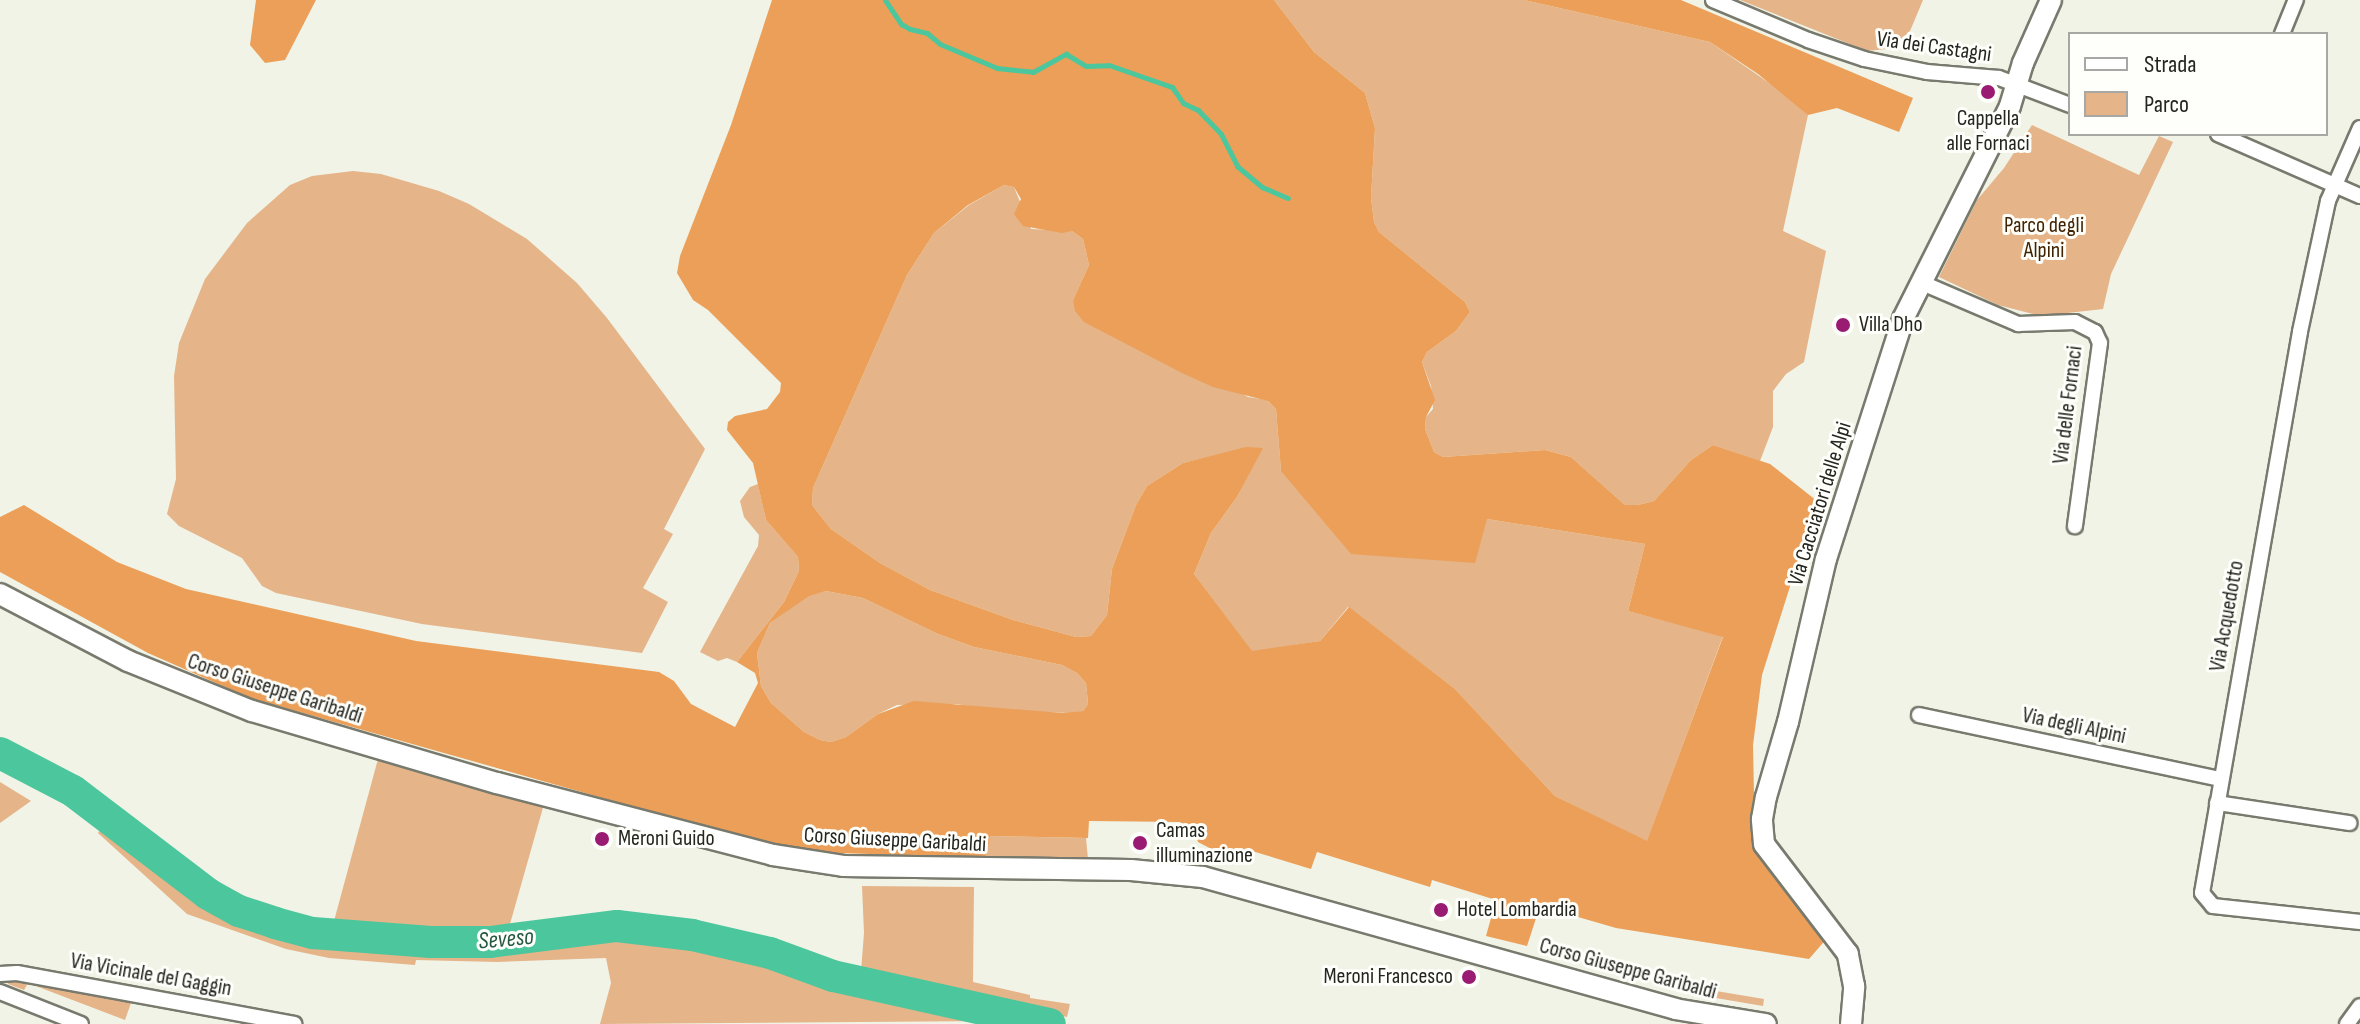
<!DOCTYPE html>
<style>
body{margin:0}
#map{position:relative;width:2360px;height:1024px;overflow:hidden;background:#f0f3e6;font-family:"Sofia Sans Condensed",sans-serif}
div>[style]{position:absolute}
.green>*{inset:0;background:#e5b489}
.forest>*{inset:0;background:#eb9f58}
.stream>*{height:5px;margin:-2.5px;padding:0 2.5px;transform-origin:2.5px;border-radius:2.5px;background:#4cc69c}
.river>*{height:32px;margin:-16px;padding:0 16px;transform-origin:16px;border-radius:16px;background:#4cc69c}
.roads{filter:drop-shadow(2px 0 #787a6e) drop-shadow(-2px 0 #787a6e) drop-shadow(0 2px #787a6e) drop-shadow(0 -2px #787a6e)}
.street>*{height:14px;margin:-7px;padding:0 7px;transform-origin:7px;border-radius:7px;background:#fff}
.secondary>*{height:20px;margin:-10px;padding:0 10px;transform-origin:10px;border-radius:10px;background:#fff}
.dots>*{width:22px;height:22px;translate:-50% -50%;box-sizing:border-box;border:4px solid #fefffa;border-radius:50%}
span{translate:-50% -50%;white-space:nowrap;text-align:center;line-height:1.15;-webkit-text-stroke:6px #fefffa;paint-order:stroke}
.street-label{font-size:22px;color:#242520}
.poi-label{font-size:22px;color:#242520}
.left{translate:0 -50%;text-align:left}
.right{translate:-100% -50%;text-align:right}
.park-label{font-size:22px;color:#402303}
.water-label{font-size:24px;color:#265845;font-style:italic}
.legend{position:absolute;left:2068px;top:32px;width:260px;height:104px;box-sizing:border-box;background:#fefffa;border:2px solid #a7a8a3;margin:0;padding:10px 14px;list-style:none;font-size:24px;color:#242520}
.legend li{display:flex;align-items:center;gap:16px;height:40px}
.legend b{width:40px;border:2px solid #a7a8a3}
</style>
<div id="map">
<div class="green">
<div style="clip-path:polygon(1274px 0,1524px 0,1710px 42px,1798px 103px,1808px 115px,1783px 231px,1826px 251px,1804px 362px,1786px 374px,1773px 391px,1773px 427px,1760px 461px,1713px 445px,1691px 460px,1654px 501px,1638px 505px,1625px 505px,1571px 457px,1545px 450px,1443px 457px,1434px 452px,1425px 429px,1426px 417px,1433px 409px,1431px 386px,1422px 362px,1427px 352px,1456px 331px,1470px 312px,1465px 302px,1379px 232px,1374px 222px,1371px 198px,1375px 128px,1365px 93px,1314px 52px)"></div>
<div style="clip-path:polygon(1740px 0,1923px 0,1910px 31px,1899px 41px,1886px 49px,1867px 51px)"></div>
<div style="clip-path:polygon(2032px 125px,2139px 175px,2159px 136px,2173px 142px,2111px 274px,2103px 309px,2041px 316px,1998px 305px,1939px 277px,1977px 200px,2004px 168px)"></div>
<div style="clip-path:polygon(353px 171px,381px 174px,439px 191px,469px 204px,527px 239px,577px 283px,607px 318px,705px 449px,664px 529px,673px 534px,643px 588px,668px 602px,642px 653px,422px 624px,276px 593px,262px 586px,242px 558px,179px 526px,167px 514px,176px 479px,174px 376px,179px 343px,205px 279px,247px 223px,290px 185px,312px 176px)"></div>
<div style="clip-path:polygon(1004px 185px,1014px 187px,1031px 229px,1072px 231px,1083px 239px,1089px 265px,1073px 300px,1248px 397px,1267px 400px,1276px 409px,1281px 471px,1487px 519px,1645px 544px,1628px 611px,1723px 636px,1647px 842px,1555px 796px,1455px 689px,1348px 607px,1320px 641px,1252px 652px,1194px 574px,1211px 533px,1237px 497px,1262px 448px,1246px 448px,1183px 463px,1147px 486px,1136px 505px,1112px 569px,1107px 615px,1091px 636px,1076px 637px,1013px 620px,930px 590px,880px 563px,831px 529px,812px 505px,813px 488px,907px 275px,934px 233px,969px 205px)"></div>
<div style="clip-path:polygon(758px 484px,766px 520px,798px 557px,799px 571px,784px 602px,737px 662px,727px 658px,718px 661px,700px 652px,758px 546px,759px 535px,744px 517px,740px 501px,750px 487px)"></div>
<div style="clip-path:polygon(826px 591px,863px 598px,938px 634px,974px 647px,1062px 665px,1077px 673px,1086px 683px,1088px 704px,1083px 711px,1071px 713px,989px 710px,957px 704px,897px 705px,878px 714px,846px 737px,831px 742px,820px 740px,804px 732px,771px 703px,761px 686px,757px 653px,770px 623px,809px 595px)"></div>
<div style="clip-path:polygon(378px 759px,544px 804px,508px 931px,460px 932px,334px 921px)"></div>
<div style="clip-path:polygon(0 782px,31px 801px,0 823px)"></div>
<div style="clip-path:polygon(102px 827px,203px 906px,228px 918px,313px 942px,463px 954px,624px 938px,684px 944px,722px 951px,835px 988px,992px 1021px,600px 1024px,611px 983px,606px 958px,497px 962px,416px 960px,415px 965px,329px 958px,286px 949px,187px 914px,98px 833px)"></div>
<div style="clip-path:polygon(989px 836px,1086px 838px,1088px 859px,986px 858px)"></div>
<div style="clip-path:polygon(862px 886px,974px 887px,973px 982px,1030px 995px,1030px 998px,1070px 1004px,1067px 1017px,861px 971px,864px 933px)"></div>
<div style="clip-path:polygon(9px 979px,132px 1000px,125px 1020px,28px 983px,24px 990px,8px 984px)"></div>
<div style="clip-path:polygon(1698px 988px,1764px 999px,1763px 1006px,1698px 995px)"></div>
</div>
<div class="forest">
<div style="clip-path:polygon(256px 0,316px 0,285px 60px,265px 63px,250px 45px)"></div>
<div style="clip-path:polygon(evenodd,772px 0,1274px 0,1314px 52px,1365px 93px,1375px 128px,1371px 198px,1374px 222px,1379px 232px,1465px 302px,1470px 312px,1456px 331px,1427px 352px,1422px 362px,1435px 400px,1426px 417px,1425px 429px,1434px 452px,1443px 457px,1545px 450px,1571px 457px,1625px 505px,1638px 505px,1654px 501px,1691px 460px,1713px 445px,1770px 464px,1817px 501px,1762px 675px,1753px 745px,1754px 795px,1750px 818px,1755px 852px,1828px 937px,1809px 959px,1616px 928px,1540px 906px,1527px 946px,1486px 936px,1496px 900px,1432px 880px,1430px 887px,1317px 852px,1311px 869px,1252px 851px,1249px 860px,1219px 853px,1198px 842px,1195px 832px,1180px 822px,1089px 821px,1088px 838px,990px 836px,986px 858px,811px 852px,751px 840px,250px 698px,148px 653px,0 572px,0 517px,24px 505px,117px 562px,186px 589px,416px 641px,659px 672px,674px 681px,691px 704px,735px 727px,758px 683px,755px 673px,737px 662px,784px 602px,799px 571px,798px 557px,766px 520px,753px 463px,727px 430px,728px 422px,735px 416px,767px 409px,780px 392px,781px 383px,708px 310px,693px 300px,677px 273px,680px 256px,731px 125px,772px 0,1004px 185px,1014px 187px,1021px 199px,1014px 214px,1023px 226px,1062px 233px,1072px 231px,1083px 239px,1089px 265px,1073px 300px,1075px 311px,1084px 322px,1182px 373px,1213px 387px,1268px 401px,1276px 409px,1281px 471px,1351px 554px,1475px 563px,1487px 519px,1645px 544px,1628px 611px,1723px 637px,1647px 841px,1555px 796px,1455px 689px,1349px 607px,1320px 641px,1252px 651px,1194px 574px,1211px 533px,1237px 497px,1263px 448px,1246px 447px,1183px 463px,1147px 486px,1136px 505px,1112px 569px,1107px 615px,1091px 636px,1076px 637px,1013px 620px,930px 590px,880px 563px,831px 529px,812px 505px,813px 488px,907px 275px,934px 233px,968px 205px,1004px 185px,772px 0,826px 591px,863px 598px,938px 634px,974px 647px,1062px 665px,1077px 673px,1086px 683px,1088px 704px,1083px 711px,1063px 713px,914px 701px,878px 714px,846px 737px,831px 742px,820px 740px,804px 732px,771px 703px,761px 686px,757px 653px,770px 623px,809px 596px,826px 591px)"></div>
<div style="clip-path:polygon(1524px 0,1681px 0,1913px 98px,1899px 132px,1837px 108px,1808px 115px,1758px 74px,1710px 42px)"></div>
</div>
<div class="stream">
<div style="left:885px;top:0;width:29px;rotate:56deg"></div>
<div style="left:901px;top:24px;width:10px;rotate:29deg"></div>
<div style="left:910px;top:29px;width:17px;rotate:13deg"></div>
<div style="left:927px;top:33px;width:17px;rotate:40deg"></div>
<div style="left:940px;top:44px;width:62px;rotate:22.8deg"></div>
<div style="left:997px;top:68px;width:36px;rotate:6deg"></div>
<div style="left:1033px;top:72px;width:38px;rotate:-29deg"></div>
<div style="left:1066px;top:54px;width:23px;rotate:31deg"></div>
<div style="left:1086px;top:66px;width:23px;rotate:-2deg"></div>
<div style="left:1109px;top:65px;width:67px;rotate:19.2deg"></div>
<div style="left:1172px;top:87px;width:19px;rotate:55deg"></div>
<div style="left:1183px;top:103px;width:17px;rotate:25deg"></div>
<div style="left:1198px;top:110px;width:33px;rotate:46deg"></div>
<div style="left:1221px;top:134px;width:36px;rotate:63deg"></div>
<div style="left:1237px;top:166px;width:33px;rotate:40deg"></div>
<div style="left:1262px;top:187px;width:28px;rotate:23deg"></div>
</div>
<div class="river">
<div style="left:0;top:753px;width:82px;rotate:27.5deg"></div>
<div style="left:73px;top:791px;width:170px;rotate:37.3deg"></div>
<div style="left:208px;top:894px;width:35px;rotate:29deg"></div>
<div style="left:239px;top:911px;width:38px;rotate:18deg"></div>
<div style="left:275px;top:923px;width:39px;rotate:15deg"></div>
<div style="left:313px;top:933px;width:118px;rotate:4.4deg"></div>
<div style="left:431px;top:942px;width:59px"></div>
<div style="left:490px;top:942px;width:128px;rotate:-7.2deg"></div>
<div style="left:617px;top:926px;width:76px;rotate:6.8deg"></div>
<div style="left:692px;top:935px;width:80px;rotate:13deg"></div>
<div style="left:770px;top:953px;width:67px;rotate:20.1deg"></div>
<div style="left:833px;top:976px;width:222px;rotate:12.5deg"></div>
</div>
<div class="roads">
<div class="street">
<div style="left:1713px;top:0;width:103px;rotate:22.8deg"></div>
<div style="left:1808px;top:40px;width:59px;rotate:18.7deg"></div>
<div style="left:1864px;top:59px;width:64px;rotate:11.7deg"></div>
<div style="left:1927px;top:72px;width:72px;rotate:4.8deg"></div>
<div style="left:1999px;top:78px;width:76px;rotate:20.8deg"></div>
<div style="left:2282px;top:34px;width:37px;rotate:-68deg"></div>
<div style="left:2360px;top:128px;width:80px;rotate:113.7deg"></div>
<div style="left:2328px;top:201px;width:134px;rotate:102.1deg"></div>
<div style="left:2300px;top:332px;width:569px;rotate:99.91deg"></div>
<div style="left:2202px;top:893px;width:17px;rotate:50deg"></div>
<div style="left:2213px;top:906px;width:148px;rotate:6.2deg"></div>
<div style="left:2218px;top:134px;width:155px;rotate:23.6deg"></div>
<div style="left:1920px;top:282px;width:107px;rotate:23.2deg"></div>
<div style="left:2018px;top:324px;width:57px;rotate:-2deg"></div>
<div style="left:2075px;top:322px;width:22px;rotate:27deg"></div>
<div style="left:2095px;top:332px;width:12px;rotate:66deg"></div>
<div style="left:2100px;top:343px;width:185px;rotate:97.8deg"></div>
<div style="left:1919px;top:715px;width:308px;rotate:12deg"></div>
<div style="left:2217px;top:803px;width:134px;rotate:8.6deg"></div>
<div style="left:0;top:974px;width:17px;rotate:-3deg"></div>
<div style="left:17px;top:973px;width:282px;rotate:10.4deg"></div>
<div style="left:0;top:992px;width:87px;rotate:21.6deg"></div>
<div style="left:2347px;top:1024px;width:22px;rotate:-54deg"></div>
</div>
<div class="secondary">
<div style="left:0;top:594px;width:144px;rotate:27.6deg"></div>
<div style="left:128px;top:661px;width:134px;rotate:22deg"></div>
<div style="left:252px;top:711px;width:255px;rotate:16.4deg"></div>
<div style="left:497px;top:783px;width:285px;rotate:14.6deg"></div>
<div style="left:773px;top:855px;width:71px;rotate:8.9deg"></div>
<div style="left:843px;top:866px;width:288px;rotate:0.8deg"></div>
<div style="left:1131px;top:870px;width:72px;rotate:5.6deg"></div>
<div style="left:1203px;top:877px;width:490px;rotate:15.6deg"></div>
<div style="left:1675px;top:1009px;width:92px;rotate:9.4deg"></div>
<div style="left:1851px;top:1024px;width:38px;rotate:-85deg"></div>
<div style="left:1854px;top:986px;width:33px;rotate:-101deg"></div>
<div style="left:1848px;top:954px;width:138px;rotate:-127.4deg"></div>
<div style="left:1764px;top:844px;width:25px;rotate:-95deg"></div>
<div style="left:1762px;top:819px;width:22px;rotate:-80deg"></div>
<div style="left:1766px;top:797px;width:78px;rotate:-73.7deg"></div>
<div style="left:1788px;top:722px;width:167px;rotate:-76.9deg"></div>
<div style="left:1826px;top:559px;width:252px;rotate:-72.2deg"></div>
<div style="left:1903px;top:319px;width:238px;rotate:-63.3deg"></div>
<div style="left:2010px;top:106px;width:45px;rotate:-73.2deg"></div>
<div style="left:2023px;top:63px;width:69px;rotate:-66deg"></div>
</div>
</div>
<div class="dots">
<div style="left:1988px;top:92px;background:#991b72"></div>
<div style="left:1843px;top:325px;background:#991b72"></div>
<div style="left:602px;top:839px;background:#991b72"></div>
<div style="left:1140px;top:843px;background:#991b72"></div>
<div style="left:1441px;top:910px;background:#991b72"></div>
<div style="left:1469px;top:977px;background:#991b72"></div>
</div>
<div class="street-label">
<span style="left:1934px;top:47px;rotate:8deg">Via dei Castagni</span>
<span style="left:2068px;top:405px;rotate:-83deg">Via delle Fornaci</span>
<span style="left:1820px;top:504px;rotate:-73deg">Via Cacciatori delle Alpi</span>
<span style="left:2227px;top:616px;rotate:-80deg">Via Acquedotto</span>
<span style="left:275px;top:689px;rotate:18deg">Corso Giuseppe Garibaldi</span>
<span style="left:2074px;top:726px;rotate:12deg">Via degli Alpini</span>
<span style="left:895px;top:840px;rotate:3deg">Corso Giuseppe Garibaldi</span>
<span style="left:1628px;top:969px;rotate:15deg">Corso Giuseppe Garibaldi</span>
<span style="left:151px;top:975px;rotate:10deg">Via Vicinale del Gaggin</span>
</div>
<div class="poi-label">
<span style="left:1988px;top:131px">Cappella<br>alle Fornaci</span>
<span class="left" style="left:1859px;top:325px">Villa Dho</span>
<span class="left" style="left:1156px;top:843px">Camas<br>illuminazione</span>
<span class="left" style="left:618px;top:839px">Meroni Guido</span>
<span class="left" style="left:1457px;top:910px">Hotel Lombardia</span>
<span class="right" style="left:1453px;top:977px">Meroni Francesco</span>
</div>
<div class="park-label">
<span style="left:2044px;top:238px">Parco degli<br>Alpini</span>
</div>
<div class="water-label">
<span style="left:506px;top:939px;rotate:-5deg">Seveso</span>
</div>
<ul class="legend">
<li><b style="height:10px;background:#fff"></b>Strada</li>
<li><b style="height:22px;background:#e5b489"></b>Parco</li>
</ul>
</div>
